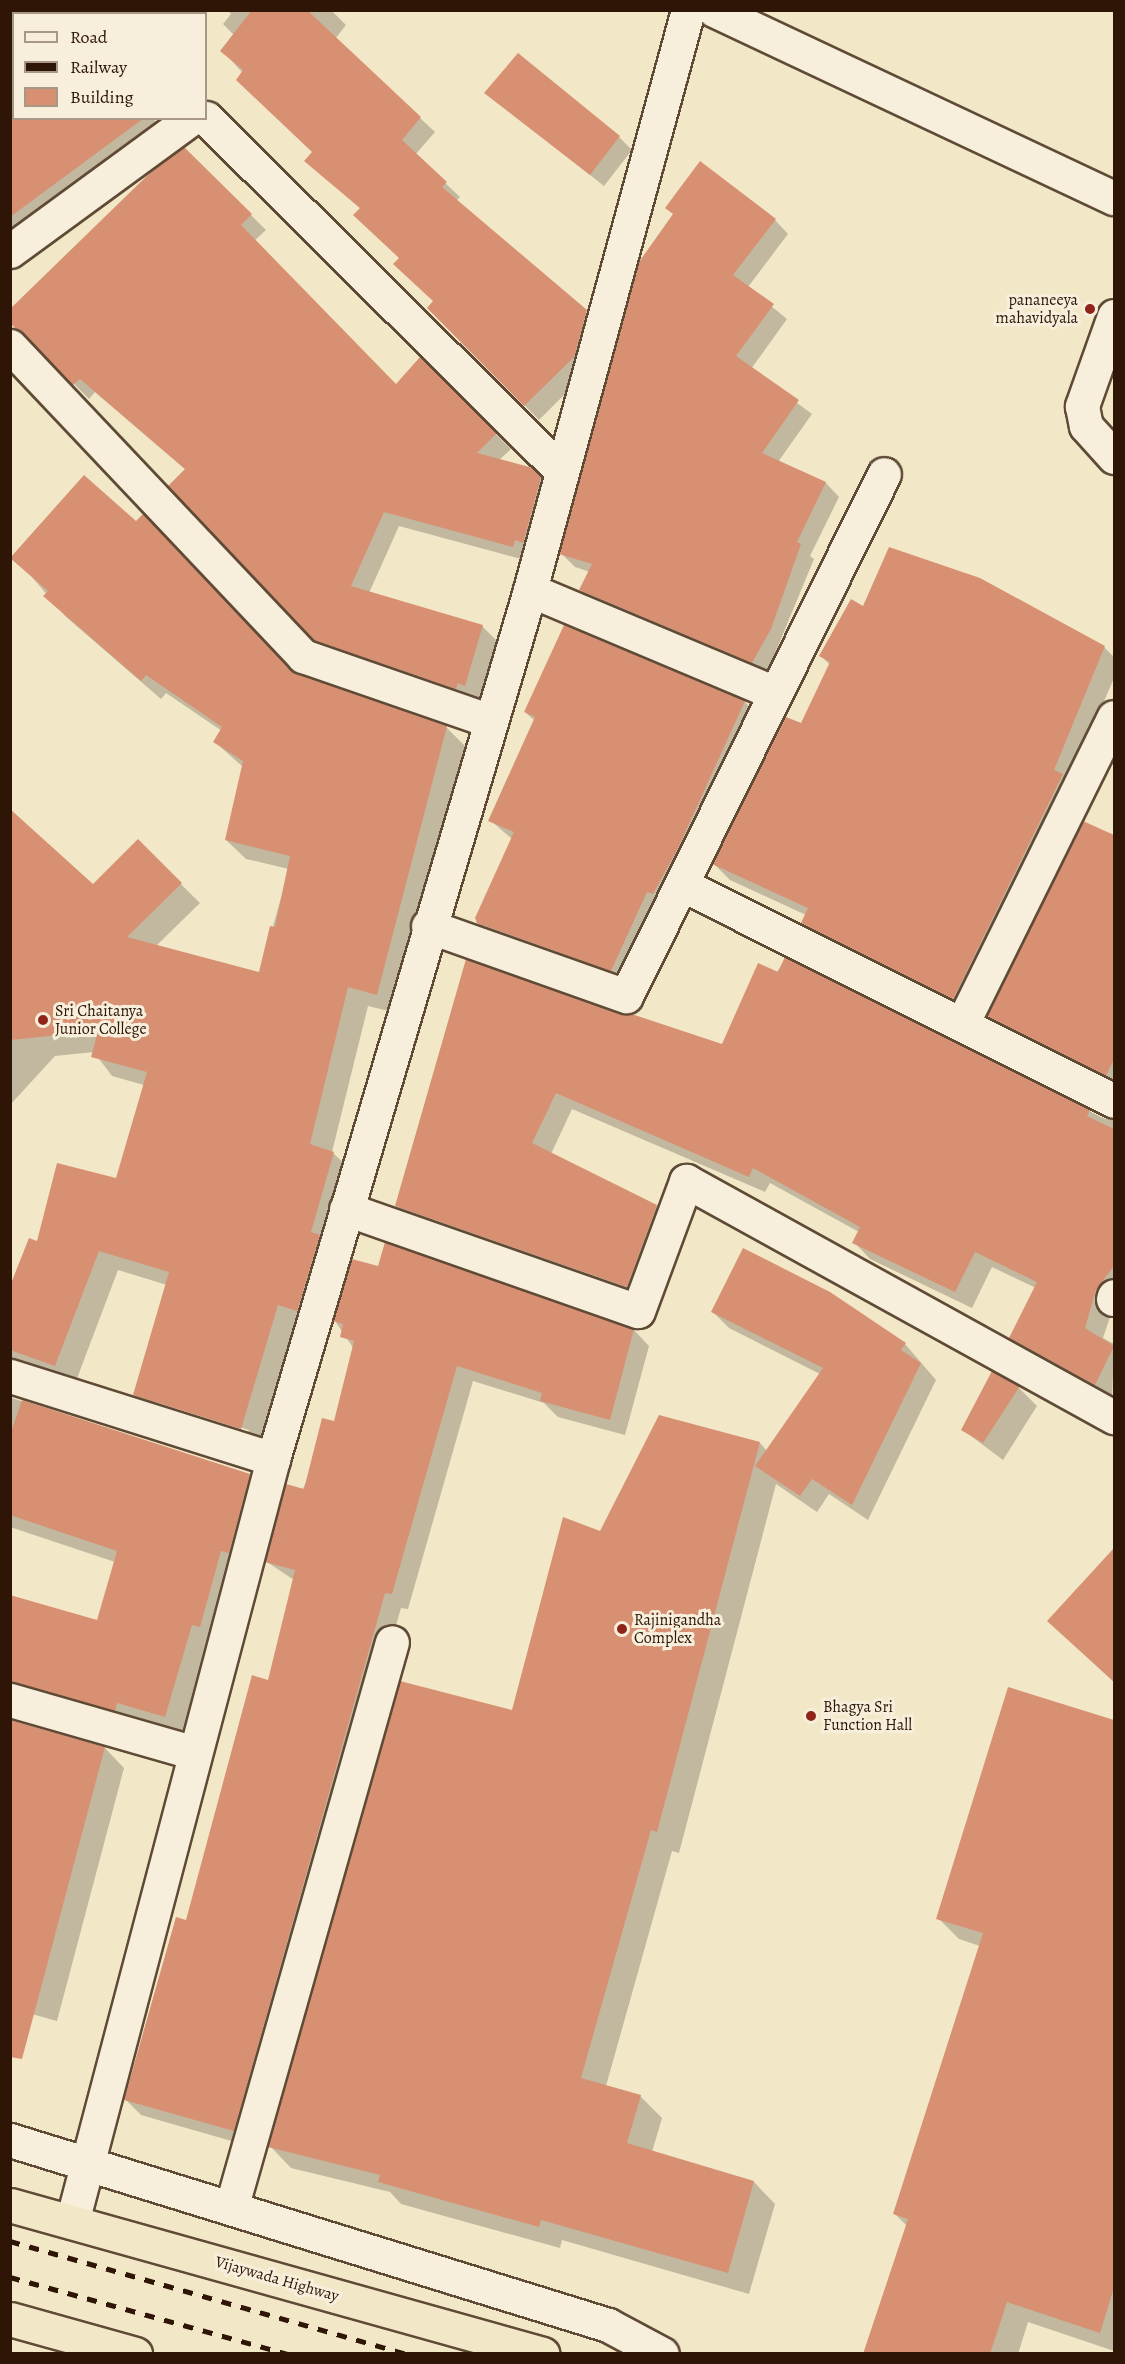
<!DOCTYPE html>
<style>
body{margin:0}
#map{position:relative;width:1125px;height:2364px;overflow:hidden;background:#f2e7c7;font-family:Alegreya,serif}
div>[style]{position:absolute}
.shadow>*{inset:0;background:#0003}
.building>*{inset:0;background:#d89073}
.roads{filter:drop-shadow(2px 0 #5f4a36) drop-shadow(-2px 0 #5f4a36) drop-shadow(0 2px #5f4a36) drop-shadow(0 -2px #5f4a36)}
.minor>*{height:33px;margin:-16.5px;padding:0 16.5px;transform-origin:16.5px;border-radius:16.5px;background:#f7efdb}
.highway>*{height:33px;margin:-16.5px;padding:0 16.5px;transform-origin:16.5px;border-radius:16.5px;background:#f2e7c7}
.rail>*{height:4.5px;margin-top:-2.25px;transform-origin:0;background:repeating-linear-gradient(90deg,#2e1506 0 10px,transparent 0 20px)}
.dots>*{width:16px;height:16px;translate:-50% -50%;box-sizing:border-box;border:3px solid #f7efdb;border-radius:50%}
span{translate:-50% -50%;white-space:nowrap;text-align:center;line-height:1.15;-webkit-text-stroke:6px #f7efdb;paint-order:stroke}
.poi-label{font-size:16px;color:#2e1506}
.right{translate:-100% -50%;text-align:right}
.left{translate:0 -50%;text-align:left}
.street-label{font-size:16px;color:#2e1506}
.frame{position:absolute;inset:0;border:12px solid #2e1506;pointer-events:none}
.legend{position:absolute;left:12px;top:12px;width:195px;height:108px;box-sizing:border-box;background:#f7efdb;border:2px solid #a79886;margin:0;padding:8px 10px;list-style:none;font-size:18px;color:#2e1506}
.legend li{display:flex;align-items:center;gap:12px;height:30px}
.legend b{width:30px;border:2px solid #a79886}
</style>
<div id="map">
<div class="shadow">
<div style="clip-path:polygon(10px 10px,77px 10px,14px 14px,14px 118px,152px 118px,172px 138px,10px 258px)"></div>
<div style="clip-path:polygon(227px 10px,331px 10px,346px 25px,335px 39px,435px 132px,415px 155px,460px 197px,456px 201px,600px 326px,588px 371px,539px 420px,429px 308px,435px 302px,361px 209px,306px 161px,314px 152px,222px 50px,234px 35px,223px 24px,231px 14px)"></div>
<div style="clip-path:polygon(486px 93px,619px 137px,632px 150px,604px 186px)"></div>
<div style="clip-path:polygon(184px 149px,266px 230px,254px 241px,396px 386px,420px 359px,511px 449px,499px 460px,532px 470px,555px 493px,528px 561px,399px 526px,369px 593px,482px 626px,497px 641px,480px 700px,473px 696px,471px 703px,330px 654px,186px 470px,95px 392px,89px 399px,10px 320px)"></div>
<div style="clip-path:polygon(775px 220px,788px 234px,748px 287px,787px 319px,751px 369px,812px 414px,778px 462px,826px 483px,839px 497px,810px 556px,814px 559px,766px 675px,595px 604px,581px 590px,590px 572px,575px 567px,561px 553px,640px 263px)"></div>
<div style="clip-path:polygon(evenodd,32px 577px,446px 727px,466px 747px,397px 1013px,368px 1006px,332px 1152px,353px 1172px,261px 1448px,155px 1415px,135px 1395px,167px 1285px,118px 1270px,73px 1389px,11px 1391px,12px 1398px,249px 1475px,269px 1495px,184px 1736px,11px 1714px,11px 1721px,105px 1748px,124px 1768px,57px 2021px,10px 2008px,10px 1596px,98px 1621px,115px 1562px,10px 1527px,10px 1290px,117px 1180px,144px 1085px,112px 1076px,94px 1052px,55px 1056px,10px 1105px,10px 811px,93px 886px,138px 842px,200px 903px,156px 946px,260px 973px,289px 869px,246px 859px,226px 840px,243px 767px,215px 742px,222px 731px,166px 693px,161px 699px,65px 616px,32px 577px,156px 1401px,249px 1430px,248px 1433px,156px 1404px,156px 1401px)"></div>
<div style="clip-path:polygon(863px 608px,1104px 647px,1114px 657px,1114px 678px,970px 1014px,819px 939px,803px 923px,806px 915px,730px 880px,714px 864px,801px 725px,830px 665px,821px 656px)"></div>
<div style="clip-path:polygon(565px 626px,745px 702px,760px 718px,627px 986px,494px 939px,478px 923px,512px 839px,490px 820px,535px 721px,525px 712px)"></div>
<div style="clip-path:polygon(1084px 823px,1114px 836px,1114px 1087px,1005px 1032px,989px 1016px)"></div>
<div style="clip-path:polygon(786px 959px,1105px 1119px,1114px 1119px,1114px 1305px,1103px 1338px,1114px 1344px,1112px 1400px,1027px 1354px,1010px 1337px,1036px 1288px,992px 1267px,972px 1308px,870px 1259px,854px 1242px,859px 1232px,770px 1183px,765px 1192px,572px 1109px,551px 1154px,656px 1206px,673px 1223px,643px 1303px,413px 1222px,397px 1206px,467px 961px,723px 1046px)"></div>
<div style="clip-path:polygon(713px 1312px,905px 1344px,936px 1380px,868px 1520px,829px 1494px,817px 1512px,776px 1484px,679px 1853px,672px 1851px,606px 2086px,640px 2096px,662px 2118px,652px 2152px,754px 2182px,775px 2204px,749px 2294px,562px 2240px,560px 2248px,401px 2204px,390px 2192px,291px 2168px,270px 2146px,513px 1711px,601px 1533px,760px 1443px,767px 1451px,820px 1374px,729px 1328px)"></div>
<div style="clip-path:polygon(335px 1321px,634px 1330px,649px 1346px,625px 1435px,558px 1417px,544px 1403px,473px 1381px,408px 1609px,401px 1608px,249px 2146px,141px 2115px,125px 2099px,269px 1681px,294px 1580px,267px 1562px,335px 1423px,354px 1349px)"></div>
<div style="clip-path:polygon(1019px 1388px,1037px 1406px,1003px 1460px,963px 1430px)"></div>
<div style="clip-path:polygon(1114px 1550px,1114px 1682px,1049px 1621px)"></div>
<div style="clip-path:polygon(1009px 1689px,1114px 1722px,1114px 2351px,1028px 2322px,1018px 2354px,865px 2354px,907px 2226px,895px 2214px,980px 1946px,959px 1939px,938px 1918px)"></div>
</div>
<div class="building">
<div style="clip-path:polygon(252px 10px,307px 10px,421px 117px,402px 140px,447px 182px,442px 187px,587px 310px,574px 357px,524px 406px,427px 308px,433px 301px,393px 264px,399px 258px,353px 215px,360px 208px,304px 161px,312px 152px,236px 80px,243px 70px,220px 51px)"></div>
<div style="clip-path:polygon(518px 53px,620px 136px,590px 175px,484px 93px)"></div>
<div style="clip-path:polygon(10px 118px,144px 118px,10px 217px)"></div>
<div style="clip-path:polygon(184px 147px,252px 214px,241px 225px,396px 384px,420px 357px,497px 433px,477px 453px,533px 468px,541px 477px,523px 543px,515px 540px,513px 547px,384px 512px,351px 586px,483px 625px,465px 686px,458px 683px,456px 689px,313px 640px,168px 486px,185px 469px,80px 379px,73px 385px,10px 323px,10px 309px,154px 169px)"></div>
<div style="clip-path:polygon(700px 161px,776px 219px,733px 275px,774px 304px,736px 356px,799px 400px,762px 453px,826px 482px,797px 542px,801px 544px,771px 629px,752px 663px,579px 590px,592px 564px,559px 554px,639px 262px,673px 214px,665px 208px)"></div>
<div style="clip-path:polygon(84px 475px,136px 521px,143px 514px,290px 669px,447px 726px,377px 995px,348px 987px,310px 1144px,334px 1152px,311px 1232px,320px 1235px,297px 1311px,278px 1305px,241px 1429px,133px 1395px,169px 1272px,99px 1251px,55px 1366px,10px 1350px,10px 1286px,29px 1238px,37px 1241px,57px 1163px,116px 1178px,147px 1072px,91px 1057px,98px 1031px,10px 1040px,10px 809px,93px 884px,138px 839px,182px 883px,127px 937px,259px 972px,270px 926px,275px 927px,290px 856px,225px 840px,243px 761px,213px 742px,222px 727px,146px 675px,141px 681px,43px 596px,48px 591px,10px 558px)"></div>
<div style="clip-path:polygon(889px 547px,980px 578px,1105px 646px,1054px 770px,1063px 774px,953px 999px,801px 923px,808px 908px,712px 864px,786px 717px,801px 723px,830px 662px,819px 656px,851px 599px,863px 606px)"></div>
<div style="clip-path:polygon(564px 625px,745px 701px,678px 848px,653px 894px,647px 892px,611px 971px,477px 923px,475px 918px,514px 832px,488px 821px,535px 717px,524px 712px)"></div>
<div style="clip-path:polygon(1083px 821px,1114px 835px,1114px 1059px,1106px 1076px,987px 1016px)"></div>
<div style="clip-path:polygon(785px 957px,1090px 1110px,1087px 1116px,1114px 1129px,1114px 1266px,1096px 1290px,1085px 1328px,1114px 1346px,1095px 1385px,1009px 1338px,1037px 1282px,975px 1252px,955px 1292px,852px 1243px,860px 1227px,753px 1168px,749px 1177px,556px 1093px,532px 1143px,657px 1205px,627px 1287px,395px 1206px,466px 959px,722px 1044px,758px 963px,778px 972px)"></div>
<div style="clip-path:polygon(385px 1242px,634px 1329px,610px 1420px,540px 1401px,542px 1393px,457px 1366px,392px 1594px,385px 1593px,234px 2131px,124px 2100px,176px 1917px,186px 1920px,252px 1675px,268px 1680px,295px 1570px,265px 1562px,286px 1484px,304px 1489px,322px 1418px,334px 1421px,354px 1341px,340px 1337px,343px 1324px,333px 1321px,352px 1259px,378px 1266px)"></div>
<div style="clip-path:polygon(743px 1248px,830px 1292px,906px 1343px,901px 1350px,921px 1363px,852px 1505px,812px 1479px,800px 1496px,755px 1466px,823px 1368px,711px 1312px)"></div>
<div style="clip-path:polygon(992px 1371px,1020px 1386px,983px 1443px,961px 1430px)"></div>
<div style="clip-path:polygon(22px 1400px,250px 1474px,229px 1553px,221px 1551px,200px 1627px,192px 1625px,165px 1717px,117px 1703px,115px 1711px,10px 1682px,10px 1595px,97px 1620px,117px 1551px,10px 1515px,10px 1435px)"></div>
<div style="clip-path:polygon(659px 1415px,760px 1442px,657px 1832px,651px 1830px,581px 2078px,641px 2095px,627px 2143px,754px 2181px,728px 2273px,541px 2220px,539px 2227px,378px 2182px,380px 2175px,268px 2147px,400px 1681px,512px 1710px,563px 1517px,600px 1531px)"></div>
<div style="clip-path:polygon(1114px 1548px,1114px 1682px,1047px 1621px)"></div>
<div style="clip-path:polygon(1008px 1687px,1114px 1720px,1114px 2288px,1100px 2333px,1007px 2302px,990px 2354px,863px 2354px,908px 2219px,893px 2214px,983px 1933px,936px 1919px)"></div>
<div style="clip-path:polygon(10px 1720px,105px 1747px,22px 2059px,10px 2057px)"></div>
</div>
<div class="roads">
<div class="minor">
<div style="left:180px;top:10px;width:4px;rotate:76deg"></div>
<div style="left:714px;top:10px;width:442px;rotate:25.2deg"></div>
<div style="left:206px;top:118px;width:499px;rotate:44.8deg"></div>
<div style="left:10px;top:251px;width:225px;rotate:-36.2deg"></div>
<div style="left:1114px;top:316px;width:96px;rotate:109.6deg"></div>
<div style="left:1082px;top:406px;width:20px;rotate:79deg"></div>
<div style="left:1086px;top:426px;width:42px;rotate:47.9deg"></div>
<div style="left:10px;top:346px;width:427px;rotate:46.6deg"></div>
<div style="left:303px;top:656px;width:199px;rotate:19.1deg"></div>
<div style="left:530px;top:590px;width:264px;rotate:22.8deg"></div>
<div style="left:681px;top:884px;width:484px;rotate:26.6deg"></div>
<div style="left:428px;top:926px;width:210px;rotate:19.5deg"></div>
<div style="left:626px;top:996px;width:582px;rotate:-63.7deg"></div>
<div style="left:963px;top:1022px;width:340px;rotate:-63.7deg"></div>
<div style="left:346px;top:1209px;width:309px;rotate:19.3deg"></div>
<div style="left:638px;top:1311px;width:139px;rotate:-69.7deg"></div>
<div style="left:686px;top:1181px;width:489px;rotate:28.9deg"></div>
<div style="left:1113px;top:1299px;width:3px;rotate:-72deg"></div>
<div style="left:10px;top:1376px;width:276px;rotate:17.5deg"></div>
<div style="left:10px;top:1700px;width:192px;rotate:16deg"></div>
<div style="left:10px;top:2140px;width:626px;rotate:17.19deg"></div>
<div style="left:608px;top:2325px;width:61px;rotate:28.2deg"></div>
<div style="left:232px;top:2205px;width:585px;rotate:-74.14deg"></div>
<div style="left:72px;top:2222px;width:789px;rotate:-75.24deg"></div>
<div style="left:273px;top:1459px;width:906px;rotate:-73.52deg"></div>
<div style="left:530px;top:590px;width:601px;rotate:-74.76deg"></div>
</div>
<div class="highway">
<div style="left:10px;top:2205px;width:553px;rotate:15.62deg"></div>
<div style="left:10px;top:2319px;width:130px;rotate:15.6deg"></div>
</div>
</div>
<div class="rail">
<div style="left:10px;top:2241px;width:413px;rotate:15.9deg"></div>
<div style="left:10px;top:2277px;width:288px;rotate:15.5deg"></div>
</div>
<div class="dots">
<div style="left:1090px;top:309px;background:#8f2418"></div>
<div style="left:43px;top:1020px;background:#8f2418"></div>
<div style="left:622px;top:1629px;background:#8f2418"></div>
<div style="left:811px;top:1716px;background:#8f2418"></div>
</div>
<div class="poi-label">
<span class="right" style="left:1078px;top:309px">pananeeya<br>mahavidyala</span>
<span class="left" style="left:55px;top:1020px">Sri Chaitanya<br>Junior College</span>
<span class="left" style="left:634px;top:1629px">Rajinigandha<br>Complex</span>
<span class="left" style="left:823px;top:1716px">Bhagya Sri<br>Function Hall</span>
</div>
<div class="street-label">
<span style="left:277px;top:2279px;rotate:16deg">Vijaywada Highway</span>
</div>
<div class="frame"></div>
<ul class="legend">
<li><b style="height:8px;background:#f7efdb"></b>Road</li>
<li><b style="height:8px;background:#2e1506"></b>Railway</li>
<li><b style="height:16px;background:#d89073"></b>Building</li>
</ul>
</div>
